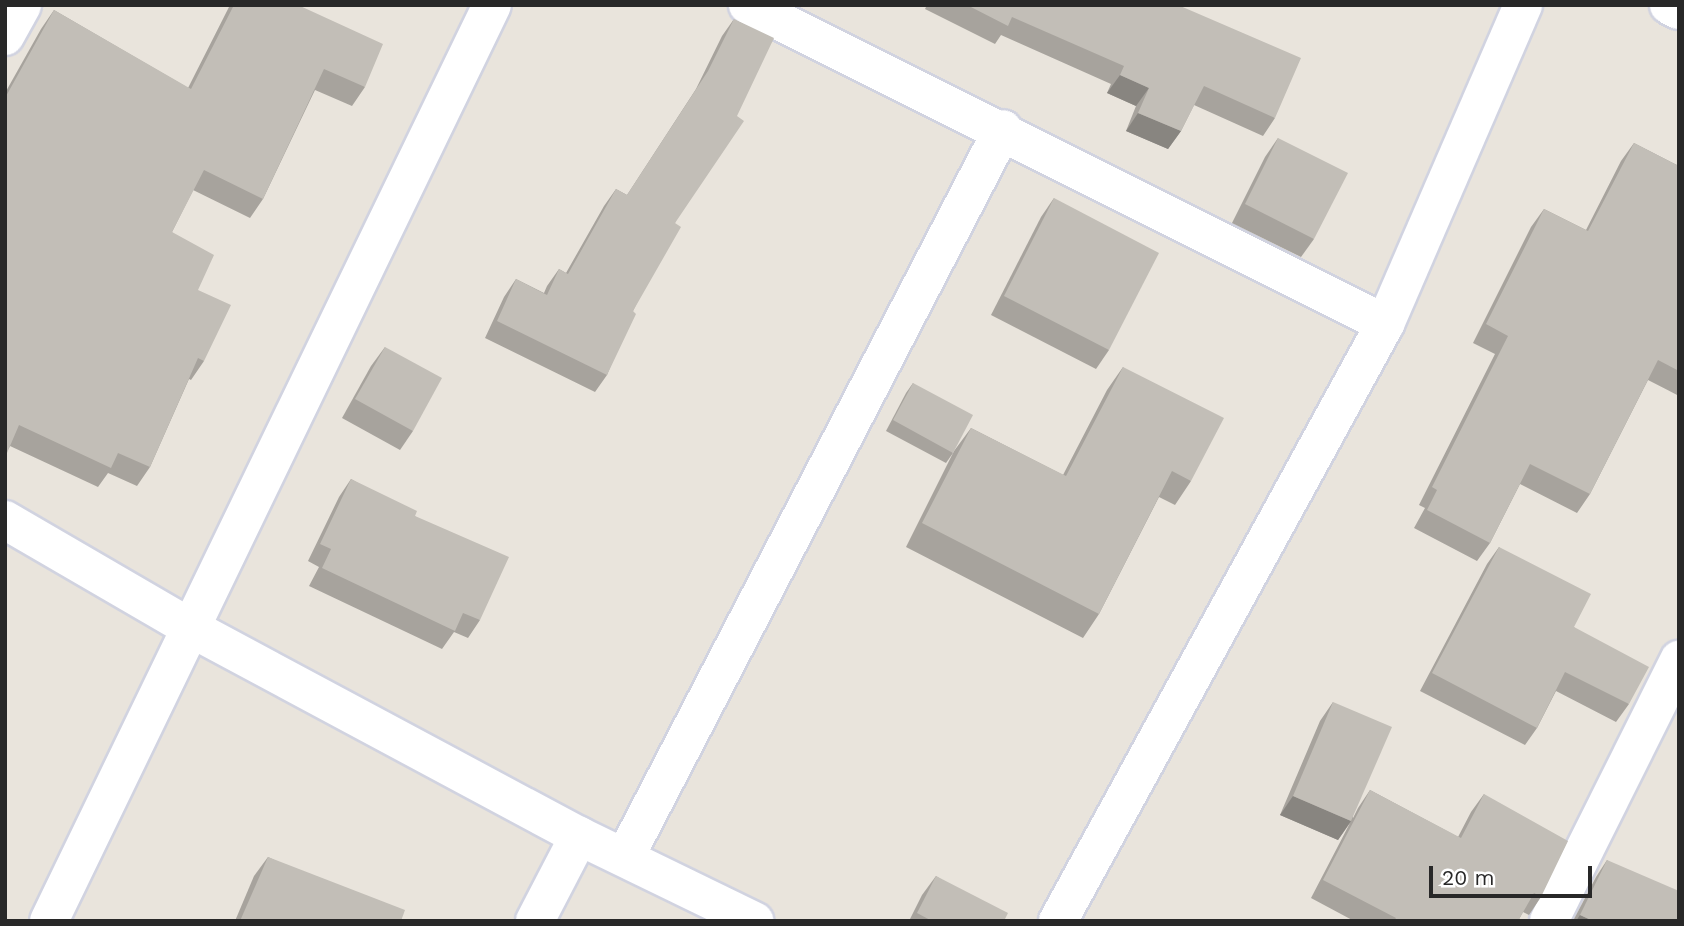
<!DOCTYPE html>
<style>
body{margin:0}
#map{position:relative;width:1684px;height:926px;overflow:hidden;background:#e9e4dc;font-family:"Work Sans",sans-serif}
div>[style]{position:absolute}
.roads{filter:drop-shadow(2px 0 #d1d3e0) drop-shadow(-2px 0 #d1d3e0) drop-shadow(0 2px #d1d3e0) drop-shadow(0 -2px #d1d3e0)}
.street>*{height:38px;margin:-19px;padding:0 19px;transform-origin:19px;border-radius:19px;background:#fff}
.wall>*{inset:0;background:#a7a39d}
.shaded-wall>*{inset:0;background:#888580}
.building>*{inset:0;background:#c2beb7}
span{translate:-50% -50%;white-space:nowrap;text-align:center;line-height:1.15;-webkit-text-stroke:6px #fff;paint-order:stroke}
.frame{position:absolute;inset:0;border:7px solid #282828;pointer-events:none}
.scale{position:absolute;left:1429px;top:866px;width:163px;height:32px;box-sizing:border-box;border:4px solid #282828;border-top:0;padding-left:9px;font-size:21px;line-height:24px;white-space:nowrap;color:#282828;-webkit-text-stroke:5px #fff;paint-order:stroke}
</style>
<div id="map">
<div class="roads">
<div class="street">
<div style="left:748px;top:5px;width:712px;rotate:26.6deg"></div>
<div style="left:1669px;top:5px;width:11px;rotate:27deg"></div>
<div style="left:5px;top:36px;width:35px;rotate:-61deg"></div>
<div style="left:5px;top:520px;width:213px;rotate:30.2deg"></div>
<div style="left:189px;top:627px;width:442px;rotate:28.2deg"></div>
<div style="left:579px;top:836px;width:195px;rotate:25.9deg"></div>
<div style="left:625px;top:857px;width:820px;rotate:-62.56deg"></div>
<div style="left:49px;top:921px;width:1017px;rotate:-64.19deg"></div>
<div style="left:535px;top:921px;width:96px;rotate:-62.6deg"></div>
<div style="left:1058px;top:921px;width:681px;rotate:-61.29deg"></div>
<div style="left:1385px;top:324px;width:348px;rotate:-66.6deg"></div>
<div style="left:1549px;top:921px;width:292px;rotate:-63.5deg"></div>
</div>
</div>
<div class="wall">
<div style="clip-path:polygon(230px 5px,298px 5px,365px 87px,352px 106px,315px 90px,263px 199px,250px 218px,193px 190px,172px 232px,198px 290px,204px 361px,191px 380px,189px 379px,150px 467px,137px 486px,108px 473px,98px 487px,10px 446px,5px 455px,5px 93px,41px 29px,54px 10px,188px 88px)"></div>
<div style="clip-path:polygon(927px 5px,1178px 5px,1275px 118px,1263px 136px,1194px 105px,1181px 131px,1168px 149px,1126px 131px,1136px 106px,1107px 93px,1111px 84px,1001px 35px,995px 44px,925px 9px)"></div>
<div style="clip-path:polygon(734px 19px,675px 223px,633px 311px,607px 375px,595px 392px,485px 338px,504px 297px,516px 279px,544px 293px,547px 286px,559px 269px,566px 273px,604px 206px,616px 189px,627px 195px,696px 89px,722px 36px)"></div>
<div style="clip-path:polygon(1278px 138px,1314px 239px,1301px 257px,1232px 223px,1265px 157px)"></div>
<div style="clip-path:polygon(1634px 143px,1679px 166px,1679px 396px,1648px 380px,1590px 494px,1577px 513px,1520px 484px,1490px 543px,1477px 561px,1414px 528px,1425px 508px,1419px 505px,1495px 354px,1473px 343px,1531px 227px,1544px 209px,1586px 230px,1621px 161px)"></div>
<div style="clip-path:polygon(1054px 198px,1109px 350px,1096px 369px,991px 315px,1041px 217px)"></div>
<div style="clip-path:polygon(385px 347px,413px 431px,400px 450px,342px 418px,371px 366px)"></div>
<div style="clip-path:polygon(1123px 367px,1191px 481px,1175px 505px,1159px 497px,1099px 614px,1083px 638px,906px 547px,954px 451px,971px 428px,1063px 475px,1107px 390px)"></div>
<div style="clip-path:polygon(913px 383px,953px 453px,946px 463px,886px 431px,906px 393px)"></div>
<div style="clip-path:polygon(351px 479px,415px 516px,480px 620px,468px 638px,454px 632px,442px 649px,309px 586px,319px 567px,308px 561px,339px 497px)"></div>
<div style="clip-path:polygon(1499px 547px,1574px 627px,1629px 704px,1616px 722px,1556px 691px,1537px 728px,1525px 745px,1420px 691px,1487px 564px)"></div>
<div style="clip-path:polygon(1333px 702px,1353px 818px,1358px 808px,1370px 790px,1458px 837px,1471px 812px,1484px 794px,1541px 897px,1529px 915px,1523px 912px,1518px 921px,1354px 921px,1311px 898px,1350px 823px,1338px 840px,1280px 815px,1320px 721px)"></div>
<div style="clip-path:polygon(268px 857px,401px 921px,235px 921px,254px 876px)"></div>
<div style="clip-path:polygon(1607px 860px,1679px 921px,1573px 921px,1596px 877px)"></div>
<div style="clip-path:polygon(936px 876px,1004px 921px,909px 921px,922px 895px)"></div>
</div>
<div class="shaded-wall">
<div style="clip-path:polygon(1120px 75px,1149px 88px,1136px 106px,1107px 93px)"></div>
<div style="clip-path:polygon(1138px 113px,1181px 131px,1168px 149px,1126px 131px)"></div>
<div style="clip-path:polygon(1293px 796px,1351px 821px,1338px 840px,1280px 815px)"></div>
<div style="clip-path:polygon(1580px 915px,1593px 921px,1576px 921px)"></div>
</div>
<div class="building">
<div style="clip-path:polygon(234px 5px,298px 5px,383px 44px,365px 87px,324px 69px,263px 199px,204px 170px,172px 232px,214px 255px,198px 290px,231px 305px,204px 361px,198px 358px,150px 467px,118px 453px,111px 468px,19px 425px,7px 453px,5px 453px,5px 98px,54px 10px,191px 89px)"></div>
<div style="clip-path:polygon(967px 5px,1178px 5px,1301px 58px,1275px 118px,1204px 86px,1181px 131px,1138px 113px,1149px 88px,1120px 75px,1124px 66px,1012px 17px,1008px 26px)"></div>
<div style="clip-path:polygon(734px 19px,774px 38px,737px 116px,744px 121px,675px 223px,681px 227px,633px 311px,636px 314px,607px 375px,497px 321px,516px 279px,547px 295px,559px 269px,568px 274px,616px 189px,627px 195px,708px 71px)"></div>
<div style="clip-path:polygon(1278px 138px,1348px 173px,1314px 239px,1245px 204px)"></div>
<div style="clip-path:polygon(1634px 143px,1679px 166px,1679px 371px,1658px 360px,1590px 494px,1530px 464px,1490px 543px,1427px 510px,1437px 490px,1432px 487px,1508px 336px,1486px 324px,1544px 209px,1588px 231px)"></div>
<div style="clip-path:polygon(1054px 198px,1159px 253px,1109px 350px,1004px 296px)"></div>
<div style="clip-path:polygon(385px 347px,442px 378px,413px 431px,355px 399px)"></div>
<div style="clip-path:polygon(1123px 367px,1224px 418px,1191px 481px,1172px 471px,1099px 614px,922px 523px,971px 428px,1066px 476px)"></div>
<div style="clip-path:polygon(913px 383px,973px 415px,953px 453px,893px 420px)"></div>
<div style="clip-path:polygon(351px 479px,417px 511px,415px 516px,509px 557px,480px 620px,463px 613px,455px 631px,322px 568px,331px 549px,320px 544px)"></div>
<div style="clip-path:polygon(1499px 547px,1591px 594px,1574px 627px,1649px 667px,1629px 704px,1565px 672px,1537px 728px,1432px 673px)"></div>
<div style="clip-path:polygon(1333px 702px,1392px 727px,1351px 821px,1293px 796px)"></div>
<div style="clip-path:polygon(1370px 790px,1461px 838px,1484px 794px,1568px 841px,1541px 897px,1534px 893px,1518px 921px,1394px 921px,1396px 918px,1323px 880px)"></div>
<div style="clip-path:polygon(268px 857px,405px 910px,401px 921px,240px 921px)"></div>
<div style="clip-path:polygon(1607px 860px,1679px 891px,1679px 921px,1593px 921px,1580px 915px)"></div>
<div style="clip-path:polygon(936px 876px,1008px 913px,1004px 921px,932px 921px,917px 913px)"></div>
</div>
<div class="frame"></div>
<div class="scale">20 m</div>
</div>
